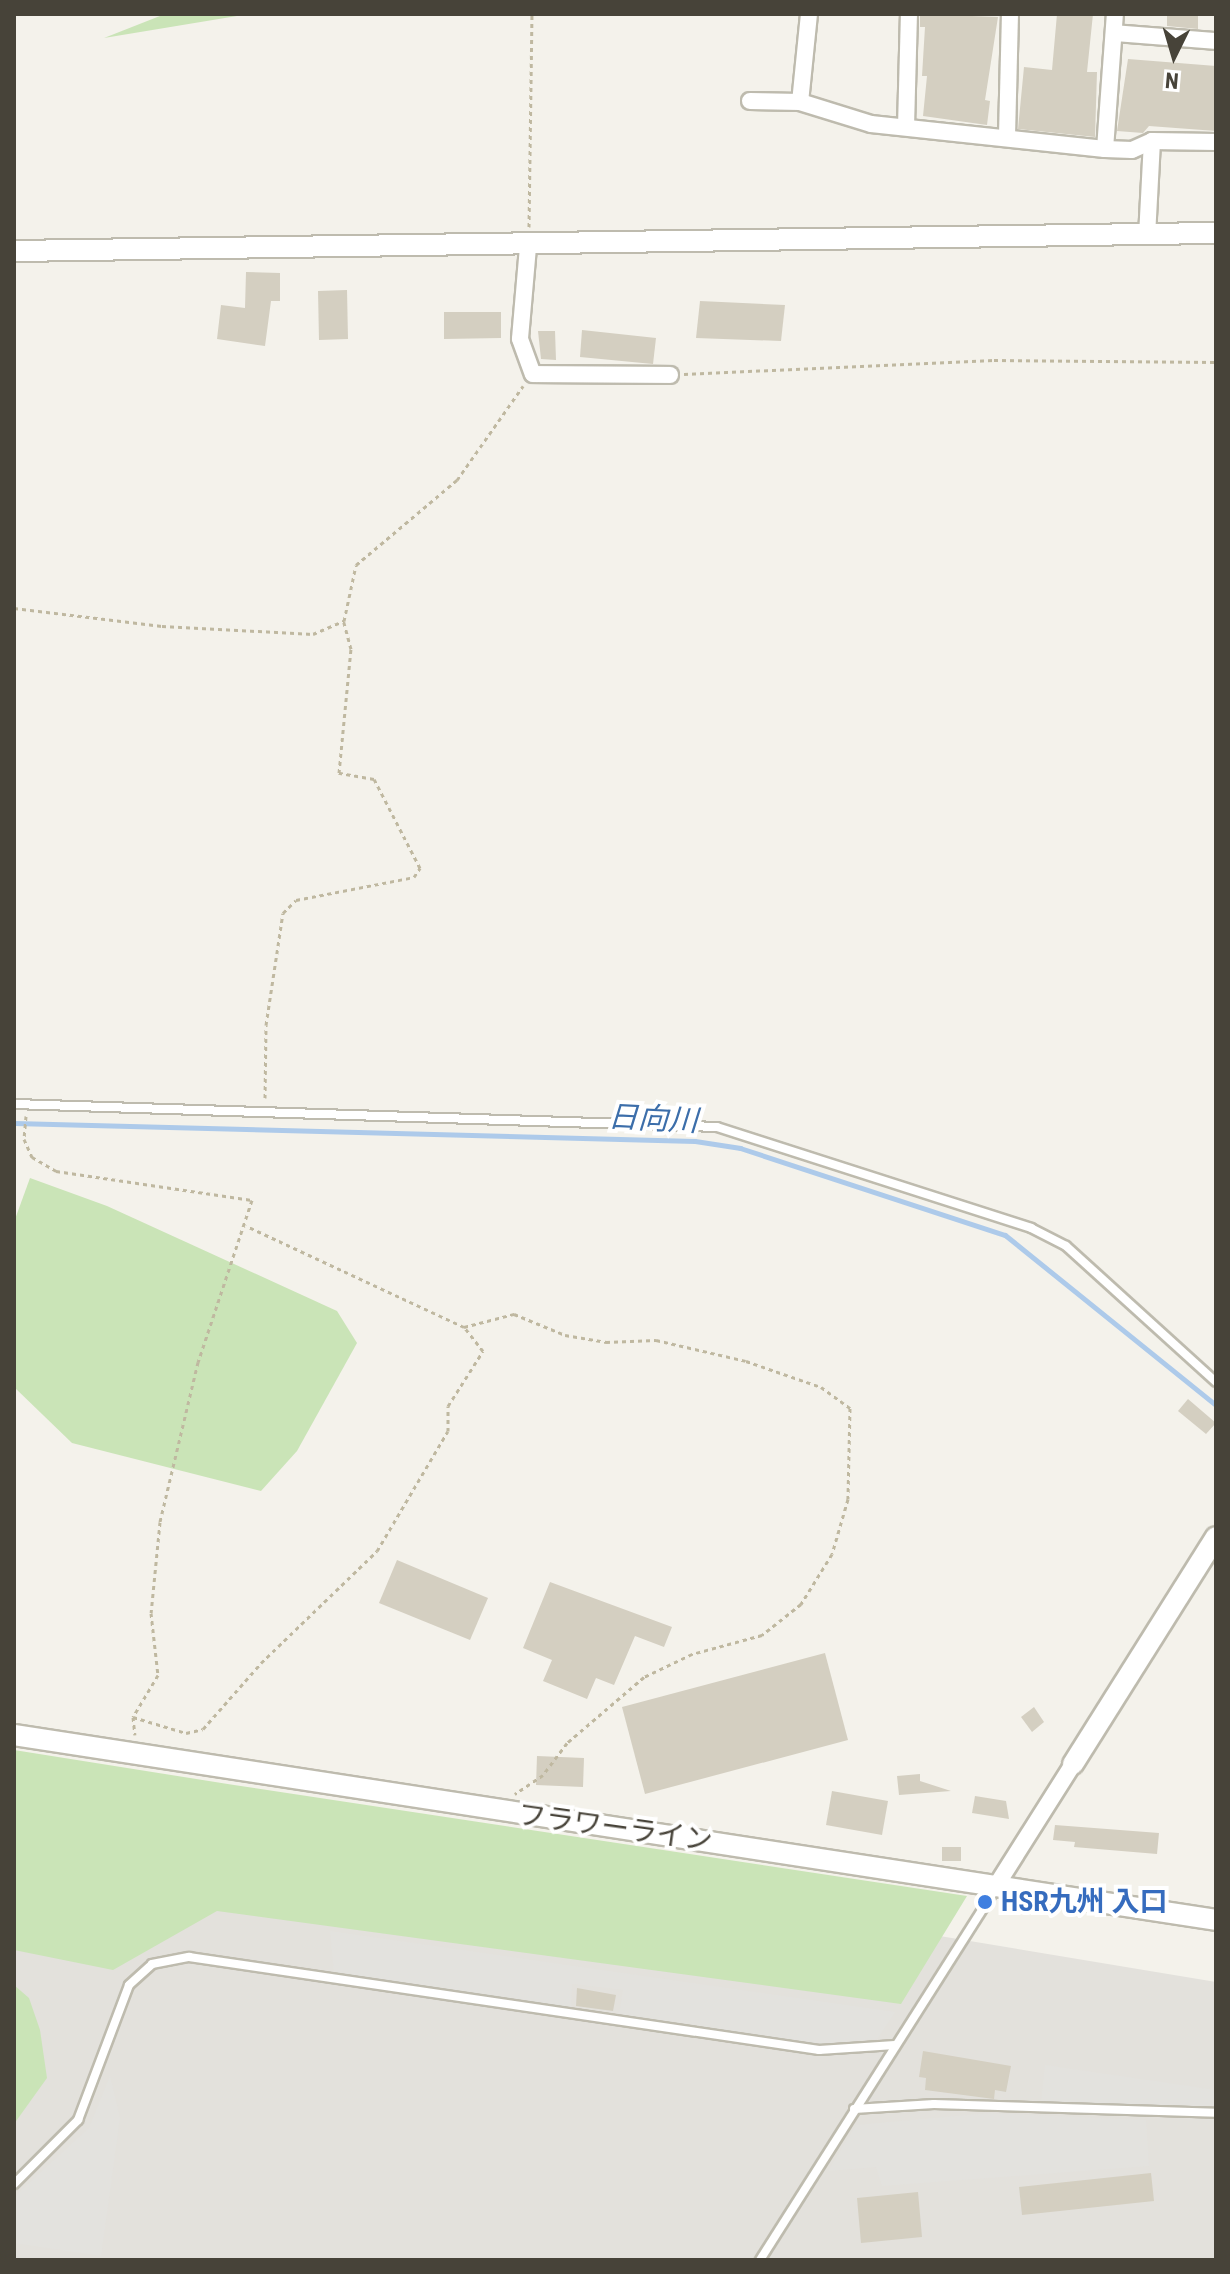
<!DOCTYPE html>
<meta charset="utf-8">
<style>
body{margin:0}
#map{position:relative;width:1230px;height:2274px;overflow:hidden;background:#f4f2eb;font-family:"Roboto Condensed","Noto Sans JP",sans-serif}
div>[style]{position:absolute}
.industrial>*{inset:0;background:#e3e1dc}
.green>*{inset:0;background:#cae4b7}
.parking>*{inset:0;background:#e3e2de}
.stream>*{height:5px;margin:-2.5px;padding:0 2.5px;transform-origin:2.5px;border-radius:2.5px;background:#adcaea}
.building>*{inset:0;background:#d4cfc1}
.path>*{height:3px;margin-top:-1.5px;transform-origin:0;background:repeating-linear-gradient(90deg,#bfb8a0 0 4px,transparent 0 8px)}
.roads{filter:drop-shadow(2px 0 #bebbae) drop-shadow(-2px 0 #bebbae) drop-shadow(0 2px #bebbae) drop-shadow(0 -2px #bebbae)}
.service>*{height:8px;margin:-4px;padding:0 4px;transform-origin:4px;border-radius:4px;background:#fff}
.minor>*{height:16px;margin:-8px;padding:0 8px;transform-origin:8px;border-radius:8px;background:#fff}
.tertiary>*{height:20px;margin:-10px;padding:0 10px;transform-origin:10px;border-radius:10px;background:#fff}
.dots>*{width:22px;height:22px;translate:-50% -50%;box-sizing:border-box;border:4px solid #fff;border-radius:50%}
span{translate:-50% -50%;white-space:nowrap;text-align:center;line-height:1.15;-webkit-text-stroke:8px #fff;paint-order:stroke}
.street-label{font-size:28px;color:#474339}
.shop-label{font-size:28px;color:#366cbe;font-weight:700}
.left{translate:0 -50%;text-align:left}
.water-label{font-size:30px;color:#3c6eaa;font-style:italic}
.frame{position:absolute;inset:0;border:16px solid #474339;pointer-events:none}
.north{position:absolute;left:1134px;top:16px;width:80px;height:80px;-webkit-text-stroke:6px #fff;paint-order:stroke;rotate:185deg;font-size:22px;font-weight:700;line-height:32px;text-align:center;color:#474339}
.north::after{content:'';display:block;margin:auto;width:28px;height:36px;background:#474339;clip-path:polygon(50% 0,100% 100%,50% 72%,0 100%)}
</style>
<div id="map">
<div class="industrial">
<div style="clip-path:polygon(14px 1782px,1216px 1982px,1216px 2260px,14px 2260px)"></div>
</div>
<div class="green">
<div style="clip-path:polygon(165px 14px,249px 14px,104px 38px)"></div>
<div style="clip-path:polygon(30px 1178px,107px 1206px,337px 1311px,357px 1343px,297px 1451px,261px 1491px,72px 1443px,14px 1387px,14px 1222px)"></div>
<div style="clip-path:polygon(14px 1750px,234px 1785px,967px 1896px,901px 2004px,217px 1911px,113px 1970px,14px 1950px)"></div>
<div style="clip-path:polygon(14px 1985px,29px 1998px,40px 2030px,47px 2078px,14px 2124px)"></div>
</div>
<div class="parking">
<div style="clip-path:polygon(330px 1931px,895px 2012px,877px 2039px,815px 2044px,619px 2015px,623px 1990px,572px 1984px,571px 2008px,334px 1973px)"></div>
<div style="clip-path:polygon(1045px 2065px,1216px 2090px,1216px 2108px,1041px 2103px)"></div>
<div style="clip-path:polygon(110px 2076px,120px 2118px,101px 2256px,14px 2243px,14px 2197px,89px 2128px)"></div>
<div style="clip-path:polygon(989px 2113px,1146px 2120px,1149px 2166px,882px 2186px,876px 2167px,828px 2171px,856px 2125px)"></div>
</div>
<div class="stream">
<div style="left:14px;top:1123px;width:681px;rotate:1.51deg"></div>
<div style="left:695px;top:1141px;width:46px;rotate:8.8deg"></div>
<div style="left:740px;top:1148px;width:279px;rotate:18.2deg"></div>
<div style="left:1005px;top:1235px;width:271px;rotate:38.9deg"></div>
</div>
<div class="building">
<div style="clip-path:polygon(920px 14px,998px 17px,985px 100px,990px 101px,987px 125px,923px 116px,927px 76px,922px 76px,925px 27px,920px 27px)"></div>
<div style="clip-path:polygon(1057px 14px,1093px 14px,1087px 72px,1097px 72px,1095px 137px,1018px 129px,1024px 67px,1052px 70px)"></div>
<div style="clip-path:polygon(1167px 14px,1198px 14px,1198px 29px,1167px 26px)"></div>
<div style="clip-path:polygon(1128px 59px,1216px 66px,1216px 131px,1149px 126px,1143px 133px,1117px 131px)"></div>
<div style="clip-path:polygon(246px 272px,280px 273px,280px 301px,271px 301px,265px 346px,217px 339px,221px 305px,245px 308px)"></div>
<div style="clip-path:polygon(347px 290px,348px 339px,319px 340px,318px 291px)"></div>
<div style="clip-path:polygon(700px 301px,785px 305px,781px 341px,696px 338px)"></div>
<div style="clip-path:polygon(444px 312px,501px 312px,501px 338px,444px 339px)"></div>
<div style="clip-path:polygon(582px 330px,656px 338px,653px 364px,580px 357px)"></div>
<div style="clip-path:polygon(538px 331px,555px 331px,556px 360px,541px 359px)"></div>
<div style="clip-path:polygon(1188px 1399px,1216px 1423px,1206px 1434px,1178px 1411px)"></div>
<div style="clip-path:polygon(397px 1560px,488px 1598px,470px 1640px,379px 1603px)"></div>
<div style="clip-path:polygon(550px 1582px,672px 1627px,664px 1647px,635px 1636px,614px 1685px,596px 1678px,587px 1699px,543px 1681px,552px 1660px,523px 1648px)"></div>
<div style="clip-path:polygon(825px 1653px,848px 1740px,645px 1794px,622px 1707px)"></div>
<div style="clip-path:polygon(1034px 1707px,1044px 1722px,1032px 1732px,1021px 1717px)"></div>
<div style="clip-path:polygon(537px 1756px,584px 1758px,583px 1787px,536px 1785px)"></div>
<div style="clip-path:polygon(920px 1774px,920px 1781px,951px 1791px,899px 1795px,897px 1776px)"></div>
<div style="clip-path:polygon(832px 1791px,888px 1801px,882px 1835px,826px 1825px)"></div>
<div style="clip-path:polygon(975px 1796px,1006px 1801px,1009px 1819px,972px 1813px)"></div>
<div style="clip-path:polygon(1055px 1825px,1159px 1833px,1157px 1854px,1074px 1847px,1075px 1842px,1053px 1840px)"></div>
<div style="clip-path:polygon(942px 1847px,961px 1847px,961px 1861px,942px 1861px)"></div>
<div style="clip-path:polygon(577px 1988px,616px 1995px,613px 2011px,576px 2006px)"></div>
<div style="clip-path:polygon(923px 2051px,1011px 2066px,1006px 2092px,995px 2090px,994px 2099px,925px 2090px,926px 2078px,919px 2077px)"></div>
<div style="clip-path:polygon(1151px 2173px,1154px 2201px,1022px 2215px,1019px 2187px)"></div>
<div style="clip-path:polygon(918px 2192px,922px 2237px,861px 2243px,857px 2198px)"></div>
</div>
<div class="path">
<div style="left:529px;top:227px;width:213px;rotate:-89.2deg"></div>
<div style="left:684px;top:374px;width:310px;rotate:-2.6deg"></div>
<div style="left:994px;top:360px;width:222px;rotate:0.5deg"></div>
<div style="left:14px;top:608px;width:149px;rotate:6.9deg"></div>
<div style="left:162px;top:626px;width:151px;rotate:3deg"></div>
<div style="left:313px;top:634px;width:34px;rotate:-23deg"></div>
<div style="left:344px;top:621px;width:57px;rotate:-77.9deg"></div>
<div style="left:356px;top:565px;width:132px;rotate:-40.1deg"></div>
<div style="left:457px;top:480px;width:115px;rotate:-54.9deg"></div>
<div style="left:265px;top:1098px;width:73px;rotate:-89.2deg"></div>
<div style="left:266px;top:1025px;width:113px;rotate:-81.4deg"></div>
<div style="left:283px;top:913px;width:18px;rotate:-45deg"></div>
<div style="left:296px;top:900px;width:120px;rotate:-11deg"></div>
<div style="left:414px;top:877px;width:11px;rotate:-56deg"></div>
<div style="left:420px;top:868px;width:100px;rotate:-117.3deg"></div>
<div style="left:374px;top:779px;width:36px;rotate:-170deg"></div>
<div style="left:339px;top:773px;width:125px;rotate:-84.5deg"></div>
<div style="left:351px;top:649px;width:28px;rotate:-105deg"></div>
<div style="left:26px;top:1116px;width:23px;rotate:95deg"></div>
<div style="left:24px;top:1139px;width:20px;rotate:66deg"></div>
<div style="left:32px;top:1157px;width:28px;rotate:30deg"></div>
<div style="left:56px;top:1171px;width:198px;rotate:8.4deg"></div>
<div style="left:252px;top:1200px;width:171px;rotate:108.4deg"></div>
<div style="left:198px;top:1362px;width:164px;rotate:103.4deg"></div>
<div style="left:160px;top:1522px;width:91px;rotate:95.6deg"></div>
<div style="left:151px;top:1613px;width:62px;rotate:83.6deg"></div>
<div style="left:158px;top:1675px;width:49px;rotate:120.8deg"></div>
<div style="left:133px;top:1717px;width:18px;rotate:84deg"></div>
<div style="left:464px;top:1327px;width:52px;rotate:-14.6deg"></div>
<div style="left:514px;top:1314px;width:55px;rotate:22.4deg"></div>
<div style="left:565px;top:1335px;width:42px;rotate:9.7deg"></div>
<div style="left:606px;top:1342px;width:50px;rotate:-2.3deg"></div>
<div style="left:656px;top:1340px;width:92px;rotate:13.1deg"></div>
<div style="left:746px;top:1361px;width:79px;rotate:19.1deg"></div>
<div style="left:821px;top:1387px;width:36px;rotate:36deg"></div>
<div style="left:850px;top:1408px;width:91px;rotate:91.3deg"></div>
<div style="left:848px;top:1499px;width:57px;rotate:106.2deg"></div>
<div style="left:832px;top:1554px;width:59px;rotate:121.8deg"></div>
<div style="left:801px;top:1604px;width:50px;rotate:141.5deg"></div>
<div style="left:762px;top:1635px;width:73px;rotate:164.8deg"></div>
<div style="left:692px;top:1654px;width:53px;rotate:154.4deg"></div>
<div style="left:644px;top:1677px;width:101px;rotate:139.4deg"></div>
<div style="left:567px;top:1743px;width:40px;rotate:127deg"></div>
<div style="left:543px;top:1775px;width:34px;rotate:146deg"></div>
<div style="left:133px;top:1717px;width:55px;rotate:16.8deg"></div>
<div style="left:186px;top:1733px;width:17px;rotate:-13deg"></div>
<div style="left:203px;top:1729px;width:88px;rotate:-48.7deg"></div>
<div style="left:261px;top:1663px;width:161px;rotate:-44deg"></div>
<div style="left:377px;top:1551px;width:139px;rotate:-59.4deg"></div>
<div style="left:448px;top:1431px;width:25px;rotate:-90deg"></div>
<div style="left:448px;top:1406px;width:65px;rotate:-57.5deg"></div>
<div style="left:483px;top:1351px;width:31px;rotate:-128deg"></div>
<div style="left:464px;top:1327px;width:240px;rotate:-155.1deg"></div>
</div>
<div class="roads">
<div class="service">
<div style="left:14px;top:1104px;width:703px;rotate:1.87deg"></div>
<div style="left:717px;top:1127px;width:330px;rotate:17.8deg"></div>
<div style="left:1031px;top:1228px;width:39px;rotate:27deg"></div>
<div style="left:1066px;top:1246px;width:202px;rotate:42.2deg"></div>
<div style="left:854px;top:2109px;width:80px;rotate:-3.6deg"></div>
<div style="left:934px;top:2104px;width:282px;rotate:1.8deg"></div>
<div style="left:14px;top:2184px;width:91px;rotate:-45deg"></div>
<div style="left:78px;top:2120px;width:144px;rotate:-69.3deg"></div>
<div style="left:129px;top:1985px;width:31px;rotate:-42deg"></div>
<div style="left:152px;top:1964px;width:38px;rotate:-11deg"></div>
<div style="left:189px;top:1957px;width:637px;rotate:8.4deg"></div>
<div style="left:819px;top:2050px;width:76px;rotate:-3.8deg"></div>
<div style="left:760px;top:2260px;width:439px;rotate:-57.6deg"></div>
</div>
<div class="minor">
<div style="left:809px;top:14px;width:88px;rotate:95.8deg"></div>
<div style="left:800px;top:102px;width:74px;rotate:17.2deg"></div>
<div style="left:871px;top:124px;width:235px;rotate:6.1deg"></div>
<div style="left:1105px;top:149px;width:135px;rotate:-85.8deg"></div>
<div style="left:1114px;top:33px;width:102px;rotate:4.5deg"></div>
<div style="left:750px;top:101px;width:50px;rotate:1.1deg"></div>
<div style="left:906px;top:127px;width:113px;rotate:-88.5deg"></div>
<div style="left:1007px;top:136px;width:122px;rotate:-88.6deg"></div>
<div style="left:1152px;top:141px;width:64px;rotate:0.9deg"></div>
<div style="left:1105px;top:149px;width:27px;rotate:2deg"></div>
<div style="left:1132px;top:150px;width:22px;rotate:-24deg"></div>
<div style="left:1152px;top:141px;width:94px;rotate:93deg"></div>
<div style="left:528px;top:247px;width:92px;rotate:95deg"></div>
<div style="left:520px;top:339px;width:37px;rotate:70deg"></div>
<div style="left:533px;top:374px;width:137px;rotate:0.4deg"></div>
<div style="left:996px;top:1886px;width:144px;rotate:-57.7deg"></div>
</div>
<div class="tertiary">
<div style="left:14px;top:251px;width:1202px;rotate:-0.86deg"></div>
<div style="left:14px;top:1735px;width:1216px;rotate:8.75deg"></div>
<div style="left:1073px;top:1764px;width:268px;rotate:-57.8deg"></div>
</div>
</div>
<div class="dots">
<div style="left:985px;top:1902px;background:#3f7fe0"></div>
</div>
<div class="street-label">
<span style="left:615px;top:1828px;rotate:8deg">フラワーライン</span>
</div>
<div class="shop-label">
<span class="left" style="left:1001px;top:1902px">HSR九州 入口</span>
</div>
<div class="water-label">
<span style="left:653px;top:1119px;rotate:3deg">日向川</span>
</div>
<div class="frame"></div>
<div class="north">N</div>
</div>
